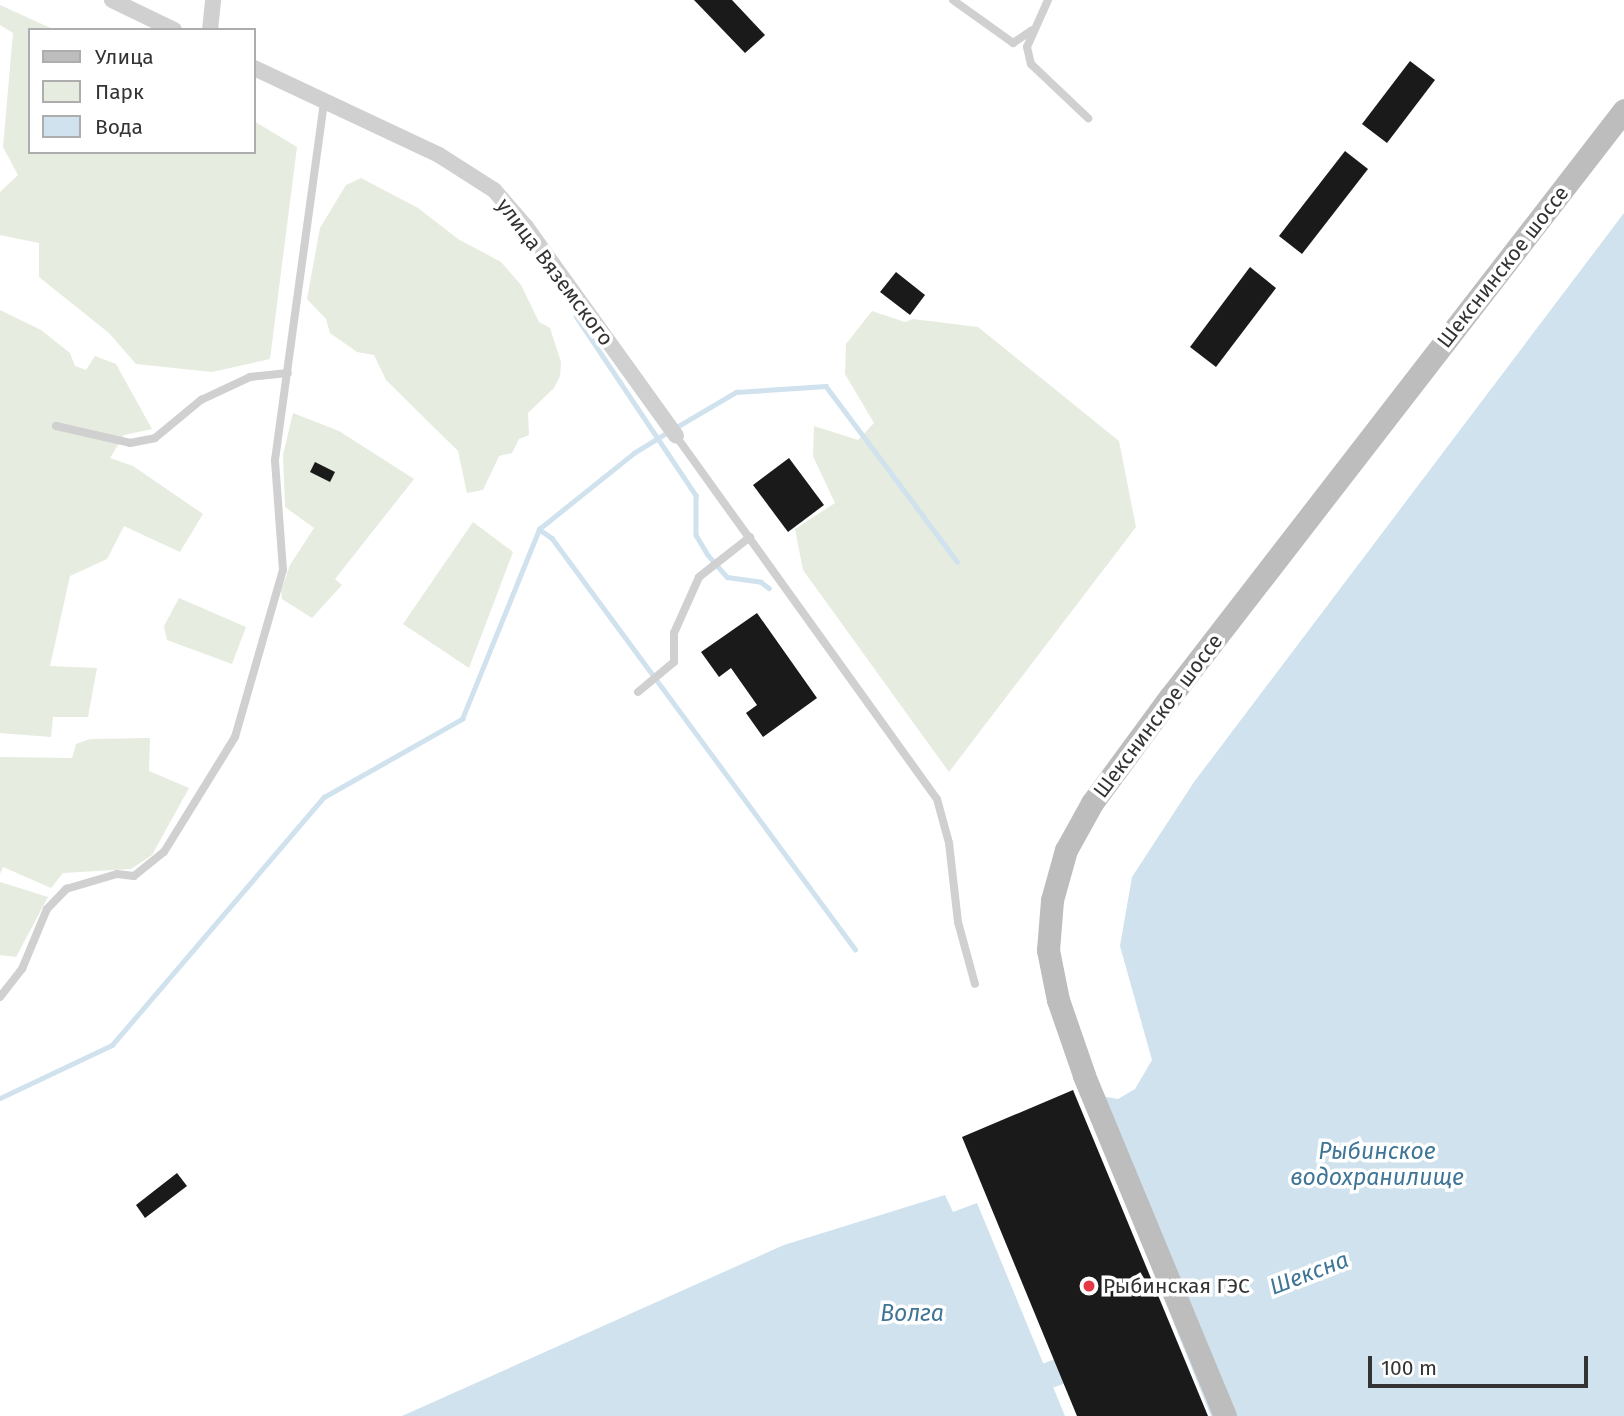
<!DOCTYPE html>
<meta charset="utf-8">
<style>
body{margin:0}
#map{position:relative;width:1624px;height:1416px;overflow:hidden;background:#fff;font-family:"Fira Sans",sans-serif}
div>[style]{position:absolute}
.green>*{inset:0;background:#e6ecdf}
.water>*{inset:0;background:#cfe2ee}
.stream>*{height:4.5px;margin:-2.25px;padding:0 2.25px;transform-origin:2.25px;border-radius:2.25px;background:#cfe2ee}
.river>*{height:26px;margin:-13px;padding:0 13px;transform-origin:13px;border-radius:13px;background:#cfe2ee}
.building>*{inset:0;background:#1a1a1a}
.lane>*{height:8px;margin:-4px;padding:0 4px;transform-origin:4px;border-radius:4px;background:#d0d0d0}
.street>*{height:16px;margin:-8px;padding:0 8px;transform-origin:8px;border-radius:8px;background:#d0d0d0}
.secondary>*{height:23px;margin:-11.5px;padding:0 11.5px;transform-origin:11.5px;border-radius:11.5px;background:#bdbdbd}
.dots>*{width:19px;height:19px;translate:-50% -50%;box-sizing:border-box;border:4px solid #fff;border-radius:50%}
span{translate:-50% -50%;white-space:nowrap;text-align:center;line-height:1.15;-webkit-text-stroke:7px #fff;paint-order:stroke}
.street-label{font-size:21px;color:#333}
.poi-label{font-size:21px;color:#333}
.left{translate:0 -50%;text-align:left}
.water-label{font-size:23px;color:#3f7597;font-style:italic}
.legend{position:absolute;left:28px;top:28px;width:228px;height:126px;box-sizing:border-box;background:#fff;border:2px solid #adadad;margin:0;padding:9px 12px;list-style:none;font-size:21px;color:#333}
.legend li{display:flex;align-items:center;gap:14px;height:35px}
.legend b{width:35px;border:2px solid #adadad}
.scale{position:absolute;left:1368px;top:1356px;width:220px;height:32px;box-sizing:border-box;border:4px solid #333;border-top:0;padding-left:9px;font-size:21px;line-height:24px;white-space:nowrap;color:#333;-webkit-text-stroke:5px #fff;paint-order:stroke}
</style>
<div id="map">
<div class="green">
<div style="clip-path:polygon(0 5px,55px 30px,30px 30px,30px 152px,254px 152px,254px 121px,297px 147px,270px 359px,212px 372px,136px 364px,109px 333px,39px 277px,39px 243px,0 235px,0 192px,18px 175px,3px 147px,13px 33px,0 25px)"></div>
<div style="clip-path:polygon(361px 178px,418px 208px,458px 239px,501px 262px,521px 285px,539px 322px,550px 328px,561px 362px,560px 376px,554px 388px,528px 413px,529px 435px,519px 439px,512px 453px,499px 456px,483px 490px,467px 493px,458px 451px,386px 380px,374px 355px,357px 352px,330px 333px,326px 319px,307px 299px,320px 228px,346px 185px)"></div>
<div style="clip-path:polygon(0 310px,41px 330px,70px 353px,75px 366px,86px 370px,95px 356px,116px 364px,152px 429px,124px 435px,110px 458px,133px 466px,203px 514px,180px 552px,124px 526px,107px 559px,70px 576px,50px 666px,97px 668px,88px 717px,53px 717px,51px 737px,0 733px)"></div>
<div style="clip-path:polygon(872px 311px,905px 322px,913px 319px,978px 327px,1119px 441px,1136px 527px,949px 772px,803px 570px,795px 529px,835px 503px,813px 456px,814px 426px,858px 440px,874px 423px,845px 374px,846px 344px)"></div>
<div style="clip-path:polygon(293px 413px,339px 431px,414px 479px,335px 579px,342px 585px,312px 618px,282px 599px,281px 590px,290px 565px,314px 528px,285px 507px,283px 455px)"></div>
<div style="clip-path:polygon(473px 522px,513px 552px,469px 668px,403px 624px)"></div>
<div style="clip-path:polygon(179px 598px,246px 627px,232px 664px,167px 640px,164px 626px)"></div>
<div style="clip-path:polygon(150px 738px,149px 771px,189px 788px,152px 855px,131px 869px,63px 873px,51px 888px,3px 867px,0 874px,0 757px,72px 758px,76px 744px,90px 739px)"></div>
<div style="clip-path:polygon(0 882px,48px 897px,16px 957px,0 955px)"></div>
</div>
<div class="water">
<div style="clip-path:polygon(1624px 213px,1624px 1416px,1211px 1416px,1087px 1107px,1095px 1095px,1118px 1099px,1135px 1089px,1152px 1060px,1120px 946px,1132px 877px,1194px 782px)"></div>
<div style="clip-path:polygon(945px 1195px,953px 1212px,977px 1203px,1065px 1416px,402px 1416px,784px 1245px)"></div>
</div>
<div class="stream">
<div style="left:576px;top:316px;width:216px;rotate:56.2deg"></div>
<div style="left:696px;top:495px;width:40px;rotate:90deg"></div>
<div style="left:696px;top:535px;width:23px;rotate:59deg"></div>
<div style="left:708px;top:555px;width:29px;rotate:49deg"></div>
<div style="left:727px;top:577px;width:34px;rotate:8deg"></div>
<div style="left:761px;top:582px;width:10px;rotate:37deg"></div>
<div style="left:675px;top:428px;width:71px;rotate:-30.5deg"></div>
<div style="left:736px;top:392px;width:90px;rotate:-3.8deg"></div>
<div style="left:826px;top:386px;width:219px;rotate:53.2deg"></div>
<div style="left:539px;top:529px;width:16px;rotate:35deg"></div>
<div style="left:552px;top:538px;width:511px;rotate:53.6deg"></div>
<div style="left:0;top:1098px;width:124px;rotate:-25.3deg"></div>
<div style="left:112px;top:1045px;width:326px;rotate:-49.5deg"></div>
<div style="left:324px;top:797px;width:159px;rotate:-29.5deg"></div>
<div style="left:462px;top:719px;width:205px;rotate:-67.9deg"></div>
<div style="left:539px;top:529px;width:122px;rotate:-38.7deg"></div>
<div style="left:634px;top:453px;width:39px;rotate:-32deg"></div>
</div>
<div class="river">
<div style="left:958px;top:1416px;width:32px;rotate:-30deg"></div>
<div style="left:986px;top:1400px;width:113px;rotate:-21.3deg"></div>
</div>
<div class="building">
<div style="clip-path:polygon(694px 0,732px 0,765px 35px,745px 53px)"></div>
<div style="clip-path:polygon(1410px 61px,1435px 80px,1387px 143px,1362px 124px)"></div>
<div style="clip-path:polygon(1345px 151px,1368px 169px,1302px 254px,1279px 236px)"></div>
<div style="clip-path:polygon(1250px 267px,1276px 288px,1216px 367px,1190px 347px)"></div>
<div style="clip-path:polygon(896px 272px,925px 295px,910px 315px,880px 292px)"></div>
<div style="clip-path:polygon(789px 458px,824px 505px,788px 532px,753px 485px)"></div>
<div style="clip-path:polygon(315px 462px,335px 472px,330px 482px,310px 472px)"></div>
<div style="clip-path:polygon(757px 613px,817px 698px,763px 737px,746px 713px,757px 705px,731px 668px,719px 677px,701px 652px)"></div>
<div style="clip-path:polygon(1073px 1090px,1208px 1416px,1077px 1416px,962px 1137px)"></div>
<div style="clip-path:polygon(177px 1173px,187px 1186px,145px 1218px,136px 1205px)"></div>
</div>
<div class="lane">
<div style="left:953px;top:0;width:74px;rotate:35.6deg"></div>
<div style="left:1013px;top:43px;width:23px;rotate:-34deg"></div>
<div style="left:1048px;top:0;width:51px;rotate:114.1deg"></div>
<div style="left:1027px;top:47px;width:17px;rotate:77deg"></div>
<div style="left:1031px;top:64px;width:79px;rotate:43.5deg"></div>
<div style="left:56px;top:426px;width:76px;rotate:12.9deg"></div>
<div style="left:130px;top:443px;width:25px;rotate:-11deg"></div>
<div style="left:155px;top:438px;width:60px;rotate:-39.6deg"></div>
<div style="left:201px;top:400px;width:54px;rotate:-25.1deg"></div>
<div style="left:250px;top:377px;width:38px;rotate:-6deg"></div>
<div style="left:676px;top:436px;width:447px;rotate:54.3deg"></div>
<div style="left:937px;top:799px;width:46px;rotate:74.7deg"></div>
<div style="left:949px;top:843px;width:80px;rotate:83.5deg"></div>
<div style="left:958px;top:922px;width:64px;rotate:74.7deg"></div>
<div style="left:638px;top:692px;width:47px;rotate:-39.8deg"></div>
<div style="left:674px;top:662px;width:29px;rotate:-90deg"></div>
<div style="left:674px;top:633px;width:61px;rotate:-65.9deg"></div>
<div style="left:699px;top:577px;width:65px;rotate:-38.1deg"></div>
<div style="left:0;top:997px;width:36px;rotate:-52deg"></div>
<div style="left:22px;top:969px;width:65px;rotate:-67.4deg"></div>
<div style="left:47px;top:909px;width:28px;rotate:-46deg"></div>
<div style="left:66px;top:889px;width:53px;rotate:-16.4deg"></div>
<div style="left:117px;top:874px;width:17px;rotate:7deg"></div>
<div style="left:134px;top:876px;width:38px;rotate:-39deg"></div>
<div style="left:164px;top:852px;width:135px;rotate:-58.3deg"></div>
<div style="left:235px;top:737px;width:174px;rotate:-74deg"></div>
<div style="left:283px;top:570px;width:110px;rotate:-94.2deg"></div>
<div style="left:275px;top:460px;width:361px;rotate:-82.2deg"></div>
</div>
<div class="street">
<div style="left:112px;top:0;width:69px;rotate:25.8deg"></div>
<div style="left:210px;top:30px;width:30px;rotate:-84deg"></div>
<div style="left:254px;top:68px;width:204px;rotate:25.2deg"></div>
<div style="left:439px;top:155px;width:65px;rotate:32.5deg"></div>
<div style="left:494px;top:190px;width:49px;rotate:49.1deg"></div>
<div style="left:526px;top:227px;width:257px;rotate:54.3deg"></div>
</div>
<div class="secondary">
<div style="left:1225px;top:1416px;width:369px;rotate:-112.5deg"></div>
<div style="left:1084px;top:1075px;width:79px;rotate:-109.1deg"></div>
<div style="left:1058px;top:1000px;width:51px;rotate:-101.3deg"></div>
<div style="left:1048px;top:950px;width:50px;rotate:-85.4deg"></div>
<div style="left:1052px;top:900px;width:52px;rotate:-74.4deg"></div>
<div style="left:1066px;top:850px;width:54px;rotate:-61deg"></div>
<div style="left:1092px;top:803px;width:132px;rotate:-53.7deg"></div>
<div style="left:1170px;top:697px;width:742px;rotate:-52.28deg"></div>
</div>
<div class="dots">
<div style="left:1089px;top:1286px;background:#e63946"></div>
</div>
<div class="street-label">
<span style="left:1503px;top:267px;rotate:-52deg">Шекснинское шоссе</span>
<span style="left:555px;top:272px;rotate:53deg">улица Вяземского</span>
<span style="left:1158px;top:716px;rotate:-53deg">Шекснинское шоссе</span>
</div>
<div class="poi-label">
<span class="left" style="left:1103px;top:1286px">Рыбинская ГЭС</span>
</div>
<div class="water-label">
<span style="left:1377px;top:1164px">Рыбинское<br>водохранилище</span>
<span style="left:1309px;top:1273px;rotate:-21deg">Шексна</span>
<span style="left:912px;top:1313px">Волга</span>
</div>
<ul class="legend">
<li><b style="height:9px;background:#bdbdbd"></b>Улица</li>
<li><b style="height:19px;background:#e6ecdf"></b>Парк</li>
<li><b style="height:19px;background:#cfe2ee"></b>Вода</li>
</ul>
<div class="scale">100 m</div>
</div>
